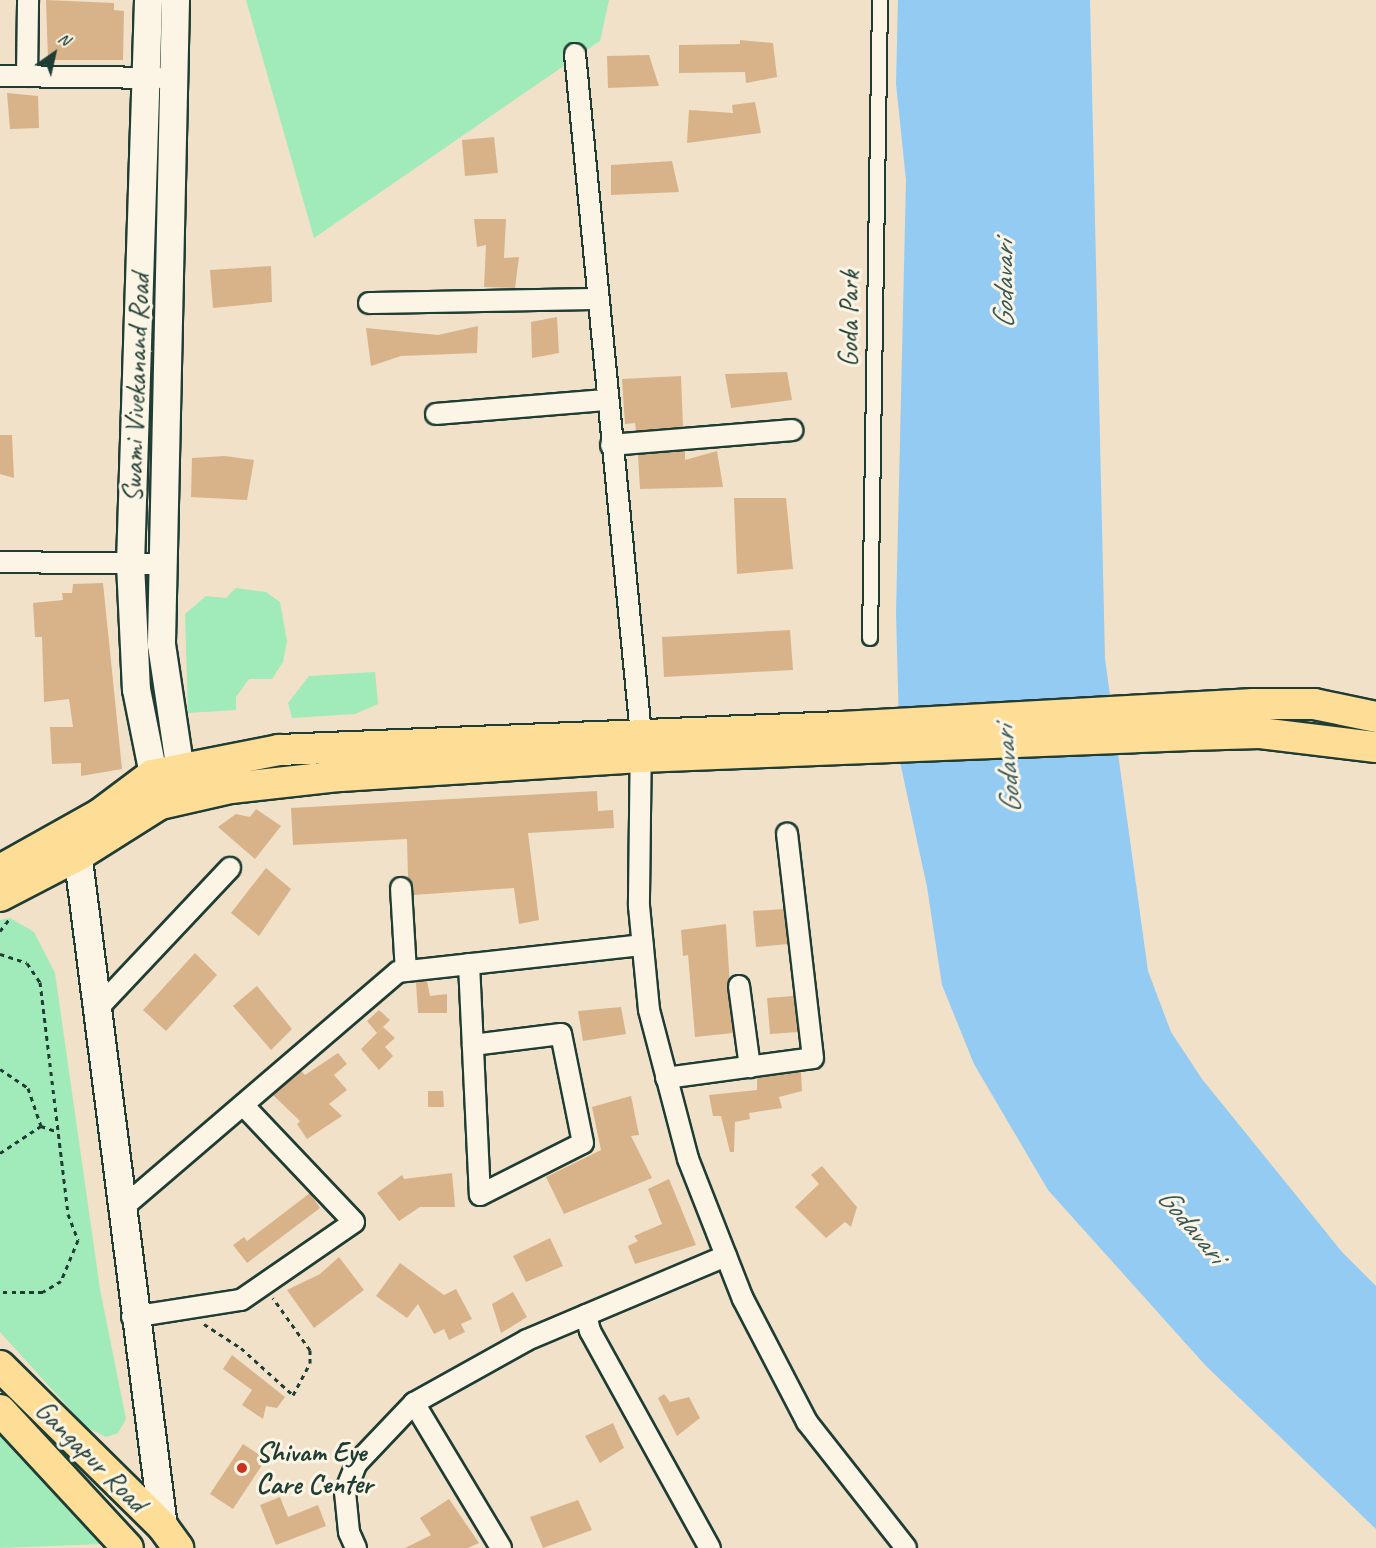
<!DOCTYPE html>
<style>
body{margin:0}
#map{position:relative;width:1376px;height:1548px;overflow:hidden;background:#f1e1c9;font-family:Caveat,sans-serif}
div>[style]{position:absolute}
.green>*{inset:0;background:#a1eab9}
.water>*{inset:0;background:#93cbf2}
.building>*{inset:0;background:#d8b389}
.path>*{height:3px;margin-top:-1.5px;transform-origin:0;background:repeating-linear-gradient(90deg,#1f3d34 0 4.5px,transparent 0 9px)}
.roads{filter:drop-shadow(2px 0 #1f3d34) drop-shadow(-2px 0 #1f3d34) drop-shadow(0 2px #1f3d34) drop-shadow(0 -2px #1f3d34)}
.pedestrian>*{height:14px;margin:-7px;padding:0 7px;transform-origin:7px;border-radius:7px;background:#fcf5e5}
.minor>*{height:20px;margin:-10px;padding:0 10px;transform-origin:10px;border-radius:10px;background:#fcf5e5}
.secondary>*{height:27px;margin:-13.5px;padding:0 13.5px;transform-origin:13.5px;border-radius:13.5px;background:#fcf5e5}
.primary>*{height:30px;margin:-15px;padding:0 15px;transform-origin:15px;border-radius:15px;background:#fedd96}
.dots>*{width:16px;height:16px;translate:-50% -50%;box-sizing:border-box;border:3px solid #fcf5e5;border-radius:50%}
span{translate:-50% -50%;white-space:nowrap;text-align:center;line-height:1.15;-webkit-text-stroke:6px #fcf5e5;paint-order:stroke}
.street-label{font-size:28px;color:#1f3d34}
.poi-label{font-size:28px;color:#1f3d34;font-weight:700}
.left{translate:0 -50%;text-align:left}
.water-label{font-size:30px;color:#36595a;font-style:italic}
.north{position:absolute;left:24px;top:24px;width:60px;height:60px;-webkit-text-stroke:4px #fcf5e5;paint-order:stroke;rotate:34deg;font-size:16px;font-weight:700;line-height:24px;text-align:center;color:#1f3d34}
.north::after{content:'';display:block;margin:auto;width:21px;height:27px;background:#1f3d34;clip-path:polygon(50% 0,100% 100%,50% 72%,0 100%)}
</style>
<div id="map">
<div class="green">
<div style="clip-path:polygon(246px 0,609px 0,600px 41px,314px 238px)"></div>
<div style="clip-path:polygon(236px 588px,266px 592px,280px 602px,287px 641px,283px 662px,272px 679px,249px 679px,236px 697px,236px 710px,188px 713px,185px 614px,206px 596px,226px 598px)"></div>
<div style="clip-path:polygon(375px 672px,378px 704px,355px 714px,292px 718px,288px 703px,309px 676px)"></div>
<div style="clip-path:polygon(10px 918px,34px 932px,55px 973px,100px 1289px,126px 1419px,118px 1433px,106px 1437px,86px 1427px,0 1332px,0 920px)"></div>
<div style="clip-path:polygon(0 1433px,103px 1544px,0 1548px)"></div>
</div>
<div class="water">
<div style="clip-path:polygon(898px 0,1090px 0,1105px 659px,1148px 971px,1171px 1032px,1202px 1079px,1342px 1252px,1376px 1286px,1376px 1529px,1206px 1366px,1048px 1190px,974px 1064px,942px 985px,927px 887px,900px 762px,896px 613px,906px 180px,896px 84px)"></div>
</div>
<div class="building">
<div style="clip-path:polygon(46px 0,114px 3px,114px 10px,124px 11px,123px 60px,48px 60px)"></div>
<div style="clip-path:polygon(740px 40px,773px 43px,777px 77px,746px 83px,745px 72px,679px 73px,679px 45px,740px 44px)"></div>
<div style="clip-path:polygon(649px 55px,659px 86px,608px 88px,607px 56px)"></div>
<div style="clip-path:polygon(7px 93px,38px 96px,39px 128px,10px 129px)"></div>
<div style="clip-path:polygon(755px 102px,761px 133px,687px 143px,689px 110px,733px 113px,732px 105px)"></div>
<div style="clip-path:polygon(494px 137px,498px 173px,465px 176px,462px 140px)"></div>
<div style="clip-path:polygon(672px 161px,679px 192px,611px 195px,611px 165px)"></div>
<div style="clip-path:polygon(474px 219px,506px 219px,504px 258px,519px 257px,515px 288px,484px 287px,486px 245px,477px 247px)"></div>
<div style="clip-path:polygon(271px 266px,272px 302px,213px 308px,210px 270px)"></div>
<div style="clip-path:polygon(557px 317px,559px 353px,532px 358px,531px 322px)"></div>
<div style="clip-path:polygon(478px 326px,477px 353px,401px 356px,371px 366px,366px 328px,438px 335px)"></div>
<div style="clip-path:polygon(787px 372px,792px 400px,731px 408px,725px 374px)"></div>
<div style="clip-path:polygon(681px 376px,683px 427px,636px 431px,635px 423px,625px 424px,622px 379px)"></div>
<div style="clip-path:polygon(0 435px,12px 435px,14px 478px,0 474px)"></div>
<div style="clip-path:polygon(685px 451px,685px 460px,717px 451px,723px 487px,640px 489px,638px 455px)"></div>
<div style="clip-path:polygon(225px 456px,254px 460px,247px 500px,191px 497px,192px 458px)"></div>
<div style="clip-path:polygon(734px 498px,786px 498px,793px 569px,737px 574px)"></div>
<div style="clip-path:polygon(103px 583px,122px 769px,81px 776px,81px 763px,52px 764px,50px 727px,73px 727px,69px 699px,44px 702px,42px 637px,35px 637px,33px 603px,63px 600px,62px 593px,72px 593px,73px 584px)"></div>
<div style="clip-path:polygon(790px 630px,793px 670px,664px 677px,662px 637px)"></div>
<div style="clip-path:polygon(597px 791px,598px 811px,613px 810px,614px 828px,528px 833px,539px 920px,519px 924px,514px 888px,413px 895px,408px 878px,407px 839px,293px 845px,291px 808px)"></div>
<div style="clip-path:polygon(256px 809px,281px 826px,255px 859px,218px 827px,236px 814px,250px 817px)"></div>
<div style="clip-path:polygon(266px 868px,291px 889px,259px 936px,231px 913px)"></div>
<div style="clip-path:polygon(784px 909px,788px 944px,756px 947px,753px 911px)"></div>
<div style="clip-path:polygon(726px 924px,733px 1033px,695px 1037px,688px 955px,683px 956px,681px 930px)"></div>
<div style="clip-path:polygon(195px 953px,217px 975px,166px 1031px,143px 1010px)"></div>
<div style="clip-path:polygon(427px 981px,430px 996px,447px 994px,447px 1013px,418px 1013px,416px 982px)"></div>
<div style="clip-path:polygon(257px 986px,292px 1029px,271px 1050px,233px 1006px)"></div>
<div style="clip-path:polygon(794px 996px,798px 1032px,770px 1034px,767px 998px)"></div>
<div style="clip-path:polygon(621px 1007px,626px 1034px,583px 1041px,578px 1011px)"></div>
<div style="clip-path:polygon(379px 1010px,390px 1020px,377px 1033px,367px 1021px)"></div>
<div style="clip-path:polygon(383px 1027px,395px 1038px,385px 1047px,393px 1056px,379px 1070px,361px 1049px)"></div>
<div style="clip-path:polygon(338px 1053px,347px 1064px,334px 1075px,347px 1090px,329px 1104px,342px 1116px,307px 1139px,297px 1124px,300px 1121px,273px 1095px,301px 1071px,305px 1075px)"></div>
<div style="clip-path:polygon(801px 1072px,802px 1091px,779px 1097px,782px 1108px,749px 1113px,750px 1119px,735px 1122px,734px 1152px,730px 1152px,721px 1116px,713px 1116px,709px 1095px,757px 1090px,757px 1078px)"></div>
<div style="clip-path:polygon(428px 1091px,443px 1091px,444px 1107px,428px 1107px)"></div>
<div style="clip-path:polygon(631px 1096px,639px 1135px,631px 1136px,652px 1178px,564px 1214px,546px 1177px,601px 1150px,592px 1107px)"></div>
<div style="clip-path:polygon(822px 1166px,857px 1207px,851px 1227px,845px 1222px,826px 1238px,795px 1207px,819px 1184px,811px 1175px)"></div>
<div style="clip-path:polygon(452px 1173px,455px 1207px,420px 1207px,399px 1221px,377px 1193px,402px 1175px,404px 1179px)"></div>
<div style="clip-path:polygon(669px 1179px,696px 1245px,635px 1264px,628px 1246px,638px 1241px,634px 1236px,662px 1224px,648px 1189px)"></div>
<div style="clip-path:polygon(310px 1193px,320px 1208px,247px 1263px,233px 1245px,244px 1237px,247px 1241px)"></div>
<div style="clip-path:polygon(550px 1238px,563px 1266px,526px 1282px,513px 1256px)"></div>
<div style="clip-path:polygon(339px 1257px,364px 1290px,314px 1328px,287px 1290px,320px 1274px)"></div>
<div style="clip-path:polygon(400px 1263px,444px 1295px,456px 1289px,472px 1319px,461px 1324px,465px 1332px,449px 1340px,444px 1329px,434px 1334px,418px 1304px,407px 1318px,376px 1296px)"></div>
<div style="clip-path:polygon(513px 1292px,527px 1317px,501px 1333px,492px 1304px)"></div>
<div style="clip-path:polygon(232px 1355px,285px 1397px,277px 1408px,266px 1406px,263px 1419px,242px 1405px,252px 1390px,223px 1369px)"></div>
<div style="clip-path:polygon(664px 1394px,670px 1402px,689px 1397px,700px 1418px,677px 1436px,658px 1398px)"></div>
<div style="clip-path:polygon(613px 1423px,624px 1448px,600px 1463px,585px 1436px)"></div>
<div style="clip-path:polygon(243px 1444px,266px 1459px,233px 1509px,210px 1494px)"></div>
<div style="clip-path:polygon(280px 1497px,288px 1517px,318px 1505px,326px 1526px,276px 1545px,260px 1505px)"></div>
<div style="clip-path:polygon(449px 1499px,479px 1543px,468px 1548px,405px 1548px,431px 1535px,420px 1518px)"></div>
<div style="clip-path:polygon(578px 1500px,592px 1530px,543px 1548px,530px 1517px)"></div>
</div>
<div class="path">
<div style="left:0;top:931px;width:16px;rotate:-52deg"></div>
<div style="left:0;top:954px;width:28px;rotate:18deg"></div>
<div style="left:27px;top:963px;width:23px;rotate:56deg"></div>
<div style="left:40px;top:982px;width:234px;rotate:83.1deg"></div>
<div style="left:68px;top:1214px;width:28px;rotate:69deg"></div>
<div style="left:78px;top:1240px;width:44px;rotate:112.5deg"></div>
<div style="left:61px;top:1281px;width:21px;rotate:149deg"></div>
<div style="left:43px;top:1292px;width:43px;rotate:180deg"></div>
<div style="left:0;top:1069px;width:34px;rotate:34deg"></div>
<div style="left:28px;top:1088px;width:40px;rotate:71.1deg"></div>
<div style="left:41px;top:1126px;width:18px;rotate:19deg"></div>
<div style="left:0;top:1153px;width:49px;rotate:-33.4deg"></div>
<div style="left:204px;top:1324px;width:44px;rotate:33deg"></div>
<div style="left:241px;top:1348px;width:70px;rotate:42.1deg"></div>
<div style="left:293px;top:1395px;width:36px;rotate:-62deg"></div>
<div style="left:310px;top:1363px;width:13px;rotate:-90deg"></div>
<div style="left:310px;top:1350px;width:64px;rotate:-125.4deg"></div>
</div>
<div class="roads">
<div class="pedestrian">
<div style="left:870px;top:638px;width:638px;rotate:-89.1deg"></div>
</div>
<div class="minor">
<div style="left:575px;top:54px;width:683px;rotate:84.46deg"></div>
<div style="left:641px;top:734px;width:172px;rotate:90.7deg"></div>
<div style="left:639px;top:906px;width:104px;rotate:84.5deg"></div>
<div style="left:649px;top:1010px;width:154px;rotate:75.3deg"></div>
<div style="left:688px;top:1159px;width:150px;rotate:68.6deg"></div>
<div style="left:743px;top:1299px;width:139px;rotate:62.5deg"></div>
<div style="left:807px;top:1422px;width:160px;rotate:51.8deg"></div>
<div style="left:0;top:76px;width:159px;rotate:0.7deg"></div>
<div style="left:27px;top:76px;width:76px;rotate:-89.2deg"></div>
<div style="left:369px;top:303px;width:228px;rotate:-1deg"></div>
<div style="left:436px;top:414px;width:172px;rotate:-4.7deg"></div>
<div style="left:611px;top:445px;width:182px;rotate:-4.7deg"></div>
<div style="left:0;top:562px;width:163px;rotate:0.7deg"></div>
<div style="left:401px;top:888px;width:83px;rotate:86.6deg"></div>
<div style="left:469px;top:964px;width:231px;rotate:87.3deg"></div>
<div style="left:480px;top:1195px;width:115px;rotate:-26.8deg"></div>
<div style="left:583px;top:1143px;width:111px;rotate:-101.4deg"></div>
<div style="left:561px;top:1034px;width:89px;rotate:172.9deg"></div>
<div style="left:739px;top:986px;width:82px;rotate:82.3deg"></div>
<div style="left:97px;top:1009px;width:194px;rotate:-46.7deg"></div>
<div style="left:666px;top:1078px;width:148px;rotate:-7.7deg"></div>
<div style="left:813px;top:1058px;width:226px;rotate:-96.6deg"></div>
<div style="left:120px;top:1210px;width:366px;rotate:-40.6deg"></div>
<div style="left:398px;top:972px;width:246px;rotate:-6.3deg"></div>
<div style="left:586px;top:1315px;width:16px;rotate:76deg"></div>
<div style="left:590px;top:1331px;width:248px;rotate:61.1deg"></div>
<div style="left:132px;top:1317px;width:110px;rotate:-8.9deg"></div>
<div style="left:241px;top:1300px;width:137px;rotate:-34.6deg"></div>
<div style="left:354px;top:1222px;width:161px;rotate:-133.5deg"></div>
<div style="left:414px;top:1403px;width:169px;rotate:59deg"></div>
<div style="left:356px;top:1548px;width:17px;rotate:-114deg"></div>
<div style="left:349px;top:1532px;width:40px;rotate:-95.7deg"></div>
<div style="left:345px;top:1492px;width:31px;rotate:-68deg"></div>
<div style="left:357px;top:1463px;width:83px;rotate:-46.5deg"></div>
<div style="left:414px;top:1403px;width:129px;rotate:-29.1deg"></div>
<div style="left:527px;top:1340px;width:216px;rotate:-22.9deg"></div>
</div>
<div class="secondary">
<div style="left:148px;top:0;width:563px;rotate:91.83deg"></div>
<div style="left:130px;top:563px;width:126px;rotate:87.3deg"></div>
<div style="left:136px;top:689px;width:107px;rotate:78.7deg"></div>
<div style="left:175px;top:0;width:644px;rotate:91.25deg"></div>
<div style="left:161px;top:644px;width:150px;rotate:81.5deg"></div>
<div style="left:75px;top:836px;width:697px;rotate:82.74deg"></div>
</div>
<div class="primary">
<div style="left:0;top:870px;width:115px;rotate:-29.2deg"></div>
<div style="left:100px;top:814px;width:65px;rotate:-36.9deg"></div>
<div style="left:152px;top:775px;width:129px;rotate:-11.1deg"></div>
<div style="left:279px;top:750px;width:563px;rotate:-2.34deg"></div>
<div style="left:842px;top:727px;width:412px;rotate:-3.2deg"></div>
<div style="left:1253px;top:704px;width:61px"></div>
<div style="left:1314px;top:704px;width:63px;rotate:11.8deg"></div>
<div style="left:0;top:896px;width:89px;rotate:-27.4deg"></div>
<div style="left:79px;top:855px;width:96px;rotate:-32.2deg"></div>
<div style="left:160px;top:804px;width:73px;rotate:-12.7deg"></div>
<div style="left:231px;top:788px;width:110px;rotate:-6.3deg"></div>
<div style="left:340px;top:776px;width:302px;rotate:-3.6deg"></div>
<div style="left:641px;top:757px;width:549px;rotate:-2.29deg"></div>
<div style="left:1190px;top:735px;width:70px;rotate:-1.6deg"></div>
<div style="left:1260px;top:733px;width:117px;rotate:6.9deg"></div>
<div style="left:0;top:1366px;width:229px;rotate:44.6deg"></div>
<div style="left:163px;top:1527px;width:26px;rotate:54deg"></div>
<div style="left:0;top:1410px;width:188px;rotate:47.2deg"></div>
</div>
</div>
<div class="dots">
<div style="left:242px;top:1468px;background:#c8321e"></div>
</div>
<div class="street-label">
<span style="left:849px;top:319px;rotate:-89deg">Goda Park</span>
<span style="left:136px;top:388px;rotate:-88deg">Swami Vivekanand Road</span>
<span style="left:91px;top:1456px;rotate:45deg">Gangapur Road</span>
</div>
<div class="poi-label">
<span class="left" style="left:256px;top:1468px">Shivam Eye<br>Care Center</span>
</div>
<div class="water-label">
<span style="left:1003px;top:285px;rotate:-90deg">Godavari</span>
<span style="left:1007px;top:770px;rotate:-95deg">Godavari</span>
<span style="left:1192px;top:1225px;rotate:50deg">Godavari</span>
</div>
<div class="north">N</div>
</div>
